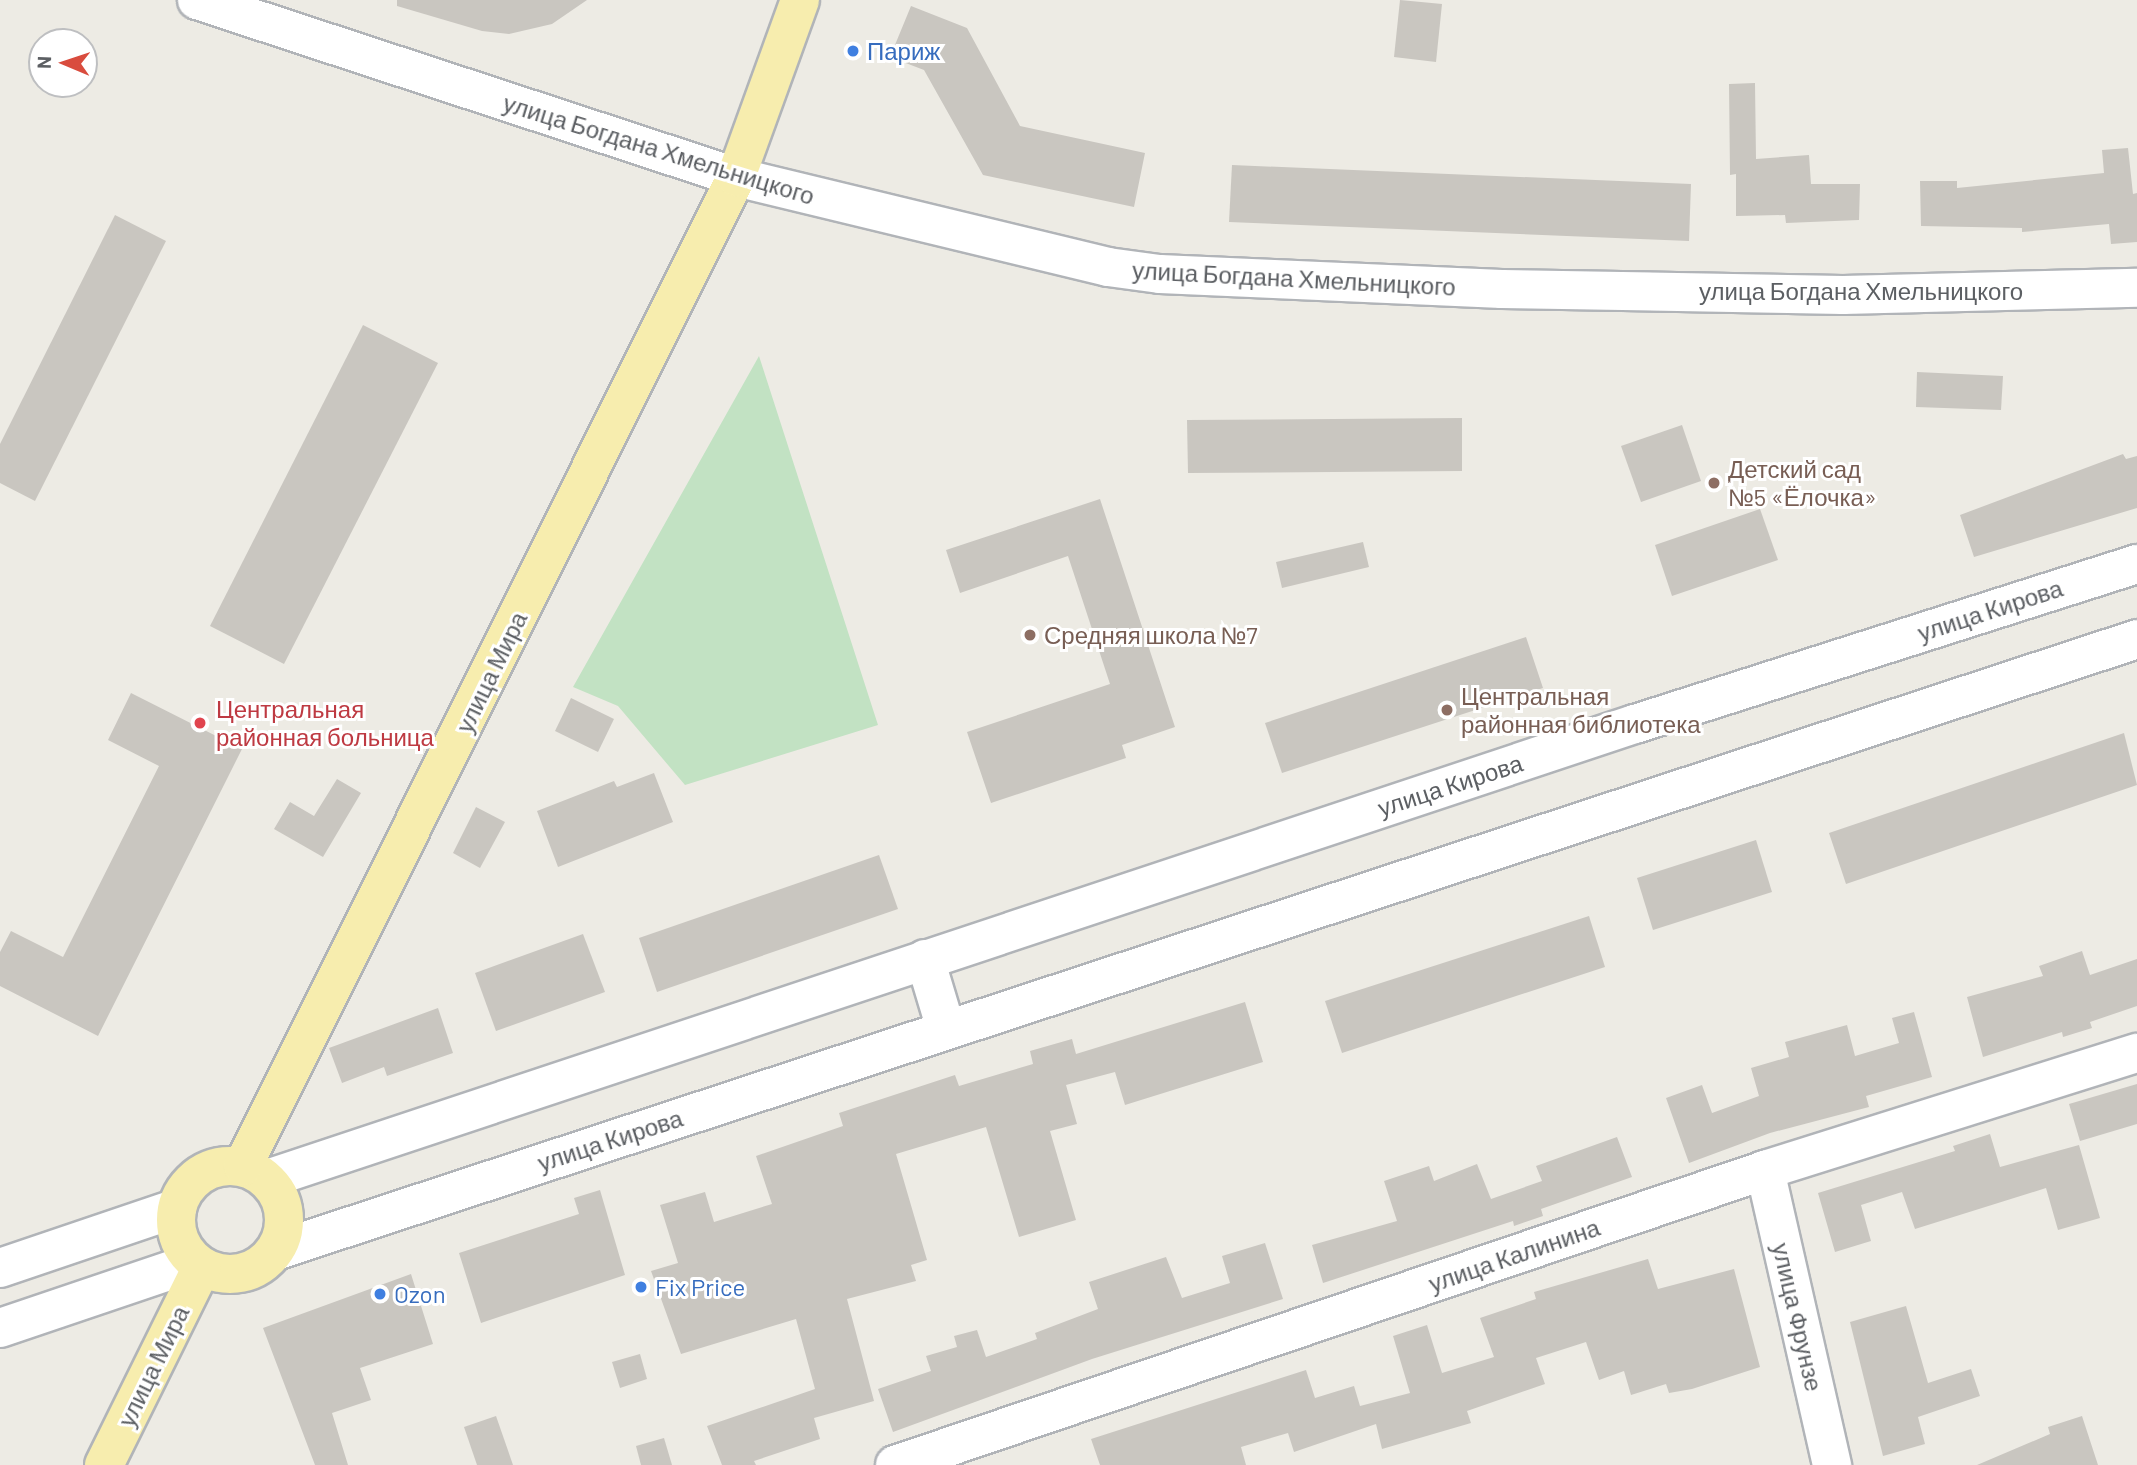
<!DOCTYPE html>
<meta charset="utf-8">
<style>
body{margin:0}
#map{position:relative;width:2137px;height:1465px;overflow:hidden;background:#edebe4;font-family:Barlow,sans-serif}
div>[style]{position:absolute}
.green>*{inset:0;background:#c2e2c3}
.building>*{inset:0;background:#c9c6c0}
.roads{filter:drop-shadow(2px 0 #b1b4b8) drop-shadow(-2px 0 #b1b4b8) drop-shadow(0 2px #b1b4b8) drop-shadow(0 -2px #b1b4b8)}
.minor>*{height:38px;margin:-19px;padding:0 19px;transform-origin:19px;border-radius:19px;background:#fff}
.major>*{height:38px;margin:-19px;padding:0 19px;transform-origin:19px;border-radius:19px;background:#f7edae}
.major>.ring{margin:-19px;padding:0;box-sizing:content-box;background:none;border:38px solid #f7edae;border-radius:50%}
.dots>*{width:19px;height:19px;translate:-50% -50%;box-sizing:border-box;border:4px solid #fff;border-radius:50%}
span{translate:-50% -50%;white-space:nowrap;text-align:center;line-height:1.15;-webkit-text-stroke:6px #fff;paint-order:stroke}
.shop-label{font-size:24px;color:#366cbe}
.left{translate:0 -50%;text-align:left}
.street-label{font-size:24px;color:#5c5f63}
.education-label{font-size:24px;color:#785e54}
.health-label{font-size:24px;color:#be3a42}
.north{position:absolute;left:28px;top:28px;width:70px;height:70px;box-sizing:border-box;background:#fff;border:2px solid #bebfc1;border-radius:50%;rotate:272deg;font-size:19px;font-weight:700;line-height:28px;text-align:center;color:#5c5f63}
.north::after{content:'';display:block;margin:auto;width:24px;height:32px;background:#d94c3e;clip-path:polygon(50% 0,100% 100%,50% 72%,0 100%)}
</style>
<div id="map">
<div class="green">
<div style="clip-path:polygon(759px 356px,878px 725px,685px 785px,618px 706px,573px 687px)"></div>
</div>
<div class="building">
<div style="clip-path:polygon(397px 0,587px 0,552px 24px,509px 34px,482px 31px,397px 6px)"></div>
<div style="clip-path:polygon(1400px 0,1442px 4px,1436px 62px,1394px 57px)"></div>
<div style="clip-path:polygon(911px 6px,967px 28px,1020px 126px,1145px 153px,1134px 207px,983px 175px,924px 70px,890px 57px)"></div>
<div style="clip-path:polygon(1755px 83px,1756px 159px,1809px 155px,1811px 184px,1860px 184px,1859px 220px,1786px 223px,1785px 215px,1736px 216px,1736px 174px,1730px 175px,1729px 84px)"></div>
<div style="clip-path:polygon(2128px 148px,2133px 194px,2137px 193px,2137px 242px,2111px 244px,2109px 224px,2022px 232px,2022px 228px,1921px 226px,1920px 181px,1957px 181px,1957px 188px,2104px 173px,2102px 150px)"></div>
<div style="clip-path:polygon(1232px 165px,1691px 184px,1689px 241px,1229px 222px)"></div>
<div style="clip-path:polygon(115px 215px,166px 241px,35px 501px,0 483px,0 444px)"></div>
<div style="clip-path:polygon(363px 325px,438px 363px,284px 664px,210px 626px)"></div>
<div style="clip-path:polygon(1917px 372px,2003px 376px,2001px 410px,1916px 407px)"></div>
<div style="clip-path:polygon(1462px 418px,1462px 471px,1188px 473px,1187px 420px)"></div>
<div style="clip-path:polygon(1682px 425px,1701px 481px,1641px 502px,1621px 446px)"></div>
<div style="clip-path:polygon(2123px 454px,2126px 459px,2137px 456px,2137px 508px,1974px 557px,1960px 515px)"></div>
<div style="clip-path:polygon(1100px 499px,1175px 727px,1122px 745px,1126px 758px,991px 803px,967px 732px,1110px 684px,1068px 556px,960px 593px,946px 550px)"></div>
<div style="clip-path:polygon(1760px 509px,1778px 560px,1672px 596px,1655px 545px)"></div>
<div style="clip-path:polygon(1363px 542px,1369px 567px,1282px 588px,1276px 562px)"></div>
<div style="clip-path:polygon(1526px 637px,1543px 688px,1282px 773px,1265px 723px)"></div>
<div style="clip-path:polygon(131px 693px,242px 749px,98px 1036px,0 986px,0 952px,11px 931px,63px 957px,159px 766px,108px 740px)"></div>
<div style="clip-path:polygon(571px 698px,614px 719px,598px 752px,555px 731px)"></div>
<div style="clip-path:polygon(2124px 733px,2137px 785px,1846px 884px,1829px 833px)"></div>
<div style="clip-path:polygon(654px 773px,673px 822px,558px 867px,537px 811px,614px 781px,617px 787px)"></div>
<div style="clip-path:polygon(337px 779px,361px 793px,323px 857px,274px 829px,290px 802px,314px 816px)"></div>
<div style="clip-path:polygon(476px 807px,505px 822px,480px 868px,453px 853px)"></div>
<div style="clip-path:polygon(1756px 840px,1772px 892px,1653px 930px,1637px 878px)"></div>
<div style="clip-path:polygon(879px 855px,898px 909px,657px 992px,639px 938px)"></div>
<div style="clip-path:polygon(1589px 916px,1605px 967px,1342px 1053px,1325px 1001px)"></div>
<div style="clip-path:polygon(583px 934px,605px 992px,496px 1031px,475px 973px)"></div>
<div style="clip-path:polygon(2082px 951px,2090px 975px,2137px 959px,2137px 1006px,2090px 1022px,2092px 1028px,2063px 1037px,2062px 1032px,1983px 1057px,1967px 997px,2043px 976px,2039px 966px)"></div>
<div style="clip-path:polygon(1245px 1002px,1263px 1062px,1125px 1105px,1115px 1072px,1066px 1085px,1077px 1124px,1050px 1131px,1076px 1220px,1019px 1237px,986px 1127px,896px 1154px,927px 1260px,911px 1265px,916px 1281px,847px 1299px,874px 1401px,814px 1418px,820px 1439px,754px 1461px,756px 1465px,722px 1465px,707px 1426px,815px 1389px,796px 1319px,681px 1354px,651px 1271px,678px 1263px,660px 1205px,705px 1192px,714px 1222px,772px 1204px,756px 1156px,843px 1126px,839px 1113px,955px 1075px,959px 1086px,1033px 1064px,1030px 1051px,1072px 1039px,1076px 1054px)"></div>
<div style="clip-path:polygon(438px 1008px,453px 1053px,387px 1076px,384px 1067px,342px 1083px,329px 1048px)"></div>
<div style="clip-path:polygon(1914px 1012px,1932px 1077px,1866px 1096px,1869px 1107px,1770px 1133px,1689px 1163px,1666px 1098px,1702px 1085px,1712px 1113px,1759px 1096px,1751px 1068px,1789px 1057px,1785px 1042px,1847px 1025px,1855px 1056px,1899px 1043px,1892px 1018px)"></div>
<div style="clip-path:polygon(2137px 1084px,2137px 1124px,2080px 1141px,2069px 1104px)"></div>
<div style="clip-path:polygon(1990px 1134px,2000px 1167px,2079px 1145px,2100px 1218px,2058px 1230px,2046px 1188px,1915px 1229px,1902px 1192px,1861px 1205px,1871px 1241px,1835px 1252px,1818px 1193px,1955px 1151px,1953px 1146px)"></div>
<div style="clip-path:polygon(1617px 1137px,1632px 1177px,1541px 1209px,1543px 1216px,1514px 1226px,1513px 1221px,1323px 1283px,1312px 1245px,1397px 1221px,1384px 1181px,1429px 1166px,1434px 1181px,1477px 1164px,1491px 1199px,1542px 1181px,1536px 1166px)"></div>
<div style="clip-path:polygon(600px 1190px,625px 1275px,481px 1323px,459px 1253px,579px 1214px,574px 1198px)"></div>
<div style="clip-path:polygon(1265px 1243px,1283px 1299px,1092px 1359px,893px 1432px,878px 1389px,931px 1371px,926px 1356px,957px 1347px,954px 1336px,977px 1330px,986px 1357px,1037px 1339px,1035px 1333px,1098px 1309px,1089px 1282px,1166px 1257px,1182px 1298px,1230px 1283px,1222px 1256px)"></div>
<div style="clip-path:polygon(1648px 1259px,1658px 1289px,1734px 1269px,1760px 1367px,1692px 1389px,1669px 1393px,1666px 1384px,1631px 1395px,1624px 1371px,1599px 1380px,1586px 1342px,1536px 1358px,1545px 1384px,1467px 1411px,1471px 1423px,1382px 1449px,1376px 1424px,1294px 1452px,1288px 1433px,1241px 1447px,1246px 1465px,1100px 1465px,1091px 1439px,1306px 1370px,1315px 1398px,1354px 1386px,1360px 1406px,1410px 1393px,1393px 1336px,1427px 1325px,1442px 1373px,1494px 1357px,1480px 1318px,1536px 1299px,1534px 1292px)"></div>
<div style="clip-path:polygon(411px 1274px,433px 1344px,360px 1368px,371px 1400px,332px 1413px,348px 1465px,315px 1465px,263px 1328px)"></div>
<div style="clip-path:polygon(1906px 1306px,1928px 1383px,1971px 1369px,1980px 1396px,1918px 1417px,1925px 1444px,1883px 1456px,1850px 1322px)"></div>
<div style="clip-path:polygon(640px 1354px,647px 1379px,620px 1388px,612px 1362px)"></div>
<div style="clip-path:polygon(496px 1416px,513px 1465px,477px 1465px,464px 1427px)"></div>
<div style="clip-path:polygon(2082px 1416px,2098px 1465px,1977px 1465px,2050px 1434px,2048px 1427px)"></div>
<div style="clip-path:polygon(664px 1438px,672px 1465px,641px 1465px,636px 1446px)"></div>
</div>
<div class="roads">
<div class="minor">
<div style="left:197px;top:0;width:567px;rotate:18.18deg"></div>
<div style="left:736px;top:177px;width:383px;rotate:13.6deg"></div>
<div style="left:1108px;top:267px;width:52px;rotate:7.7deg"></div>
<div style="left:1160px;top:274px;width:342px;rotate:2.5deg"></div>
<div style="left:1502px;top:289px;width:341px;rotate:1deg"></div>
<div style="left:1843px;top:295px;width:294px;rotate:-1.4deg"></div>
<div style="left:925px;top:959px;width:73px;rotate:73.3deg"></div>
<div style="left:1765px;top:1170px;width:303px;rotate:77.2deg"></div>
<div style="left:267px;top:1179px;width:1442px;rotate:-18.4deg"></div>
<div style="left:1635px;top:724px;width:527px;rotate:-17.68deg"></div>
<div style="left:275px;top:1251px;width:1960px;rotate:-18.19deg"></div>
<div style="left:0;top:1268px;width:187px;rotate:-18.7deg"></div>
<div style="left:0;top:1328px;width:206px;rotate:-18.7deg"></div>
<div style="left:895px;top:1465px;width:919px;rotate:-18.73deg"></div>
<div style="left:1765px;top:1170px;width:390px;rotate:-17.5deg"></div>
</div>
<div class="major">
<div class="ring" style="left:176px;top:1166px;width:70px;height:70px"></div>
<div style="left:243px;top:1166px;width:1105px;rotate:-63.5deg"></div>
<div style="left:736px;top:177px;width:188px;rotate:-70.1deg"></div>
<div style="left:104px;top:1465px;width:221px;rotate:-63.7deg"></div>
</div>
</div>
<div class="dots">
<div style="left:853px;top:51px;background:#3f7fe0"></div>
<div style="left:1714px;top:483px;background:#8d6e63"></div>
<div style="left:1030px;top:635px;background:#8d6e63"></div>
<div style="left:1447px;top:710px;background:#8d6e63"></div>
<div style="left:200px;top:723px;background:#e0444e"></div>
<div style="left:641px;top:1287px;background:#3f7fe0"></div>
<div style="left:380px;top:1294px;background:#3f7fe0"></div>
</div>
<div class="shop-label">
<span class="left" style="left:867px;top:51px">Париж</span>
<span class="left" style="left:655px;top:1287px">Fix Price</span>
<span class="left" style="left:394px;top:1294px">Ozon</span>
</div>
<div class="street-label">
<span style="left:659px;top:149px;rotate:17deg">улица Богдана Хмельницкого</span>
<span style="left:1294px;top:278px;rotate:3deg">улица Богдана Хмельницкого</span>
<span style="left:1861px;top:291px">улица Богдана Хмельницкого</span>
<span style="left:1990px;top:610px;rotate:-18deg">улица Кирова</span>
<span style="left:491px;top:672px;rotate:-64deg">улица Мира</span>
<span style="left:1450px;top:785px;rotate:-18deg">улица Кирова</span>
<span style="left:610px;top:1140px;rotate:-18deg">улица Кирова</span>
<span style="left:1514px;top:1255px;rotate:-19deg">улица Калинина</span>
<span style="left:1798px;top:1317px;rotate:77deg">улица Фрунзе</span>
<span style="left:153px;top:1366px;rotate:-64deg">улица Мира</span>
</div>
<div class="education-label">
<span class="left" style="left:1728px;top:483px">Детский сад<br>№5 «Ёлочка»</span>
<span class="left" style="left:1044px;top:635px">Средняя школа №7</span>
<span class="left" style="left:1461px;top:710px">Центральная<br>районная библиотека</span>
</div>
<div class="health-label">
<span class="left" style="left:216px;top:723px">Центральная<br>районная больница</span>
</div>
<div class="north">N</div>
</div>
